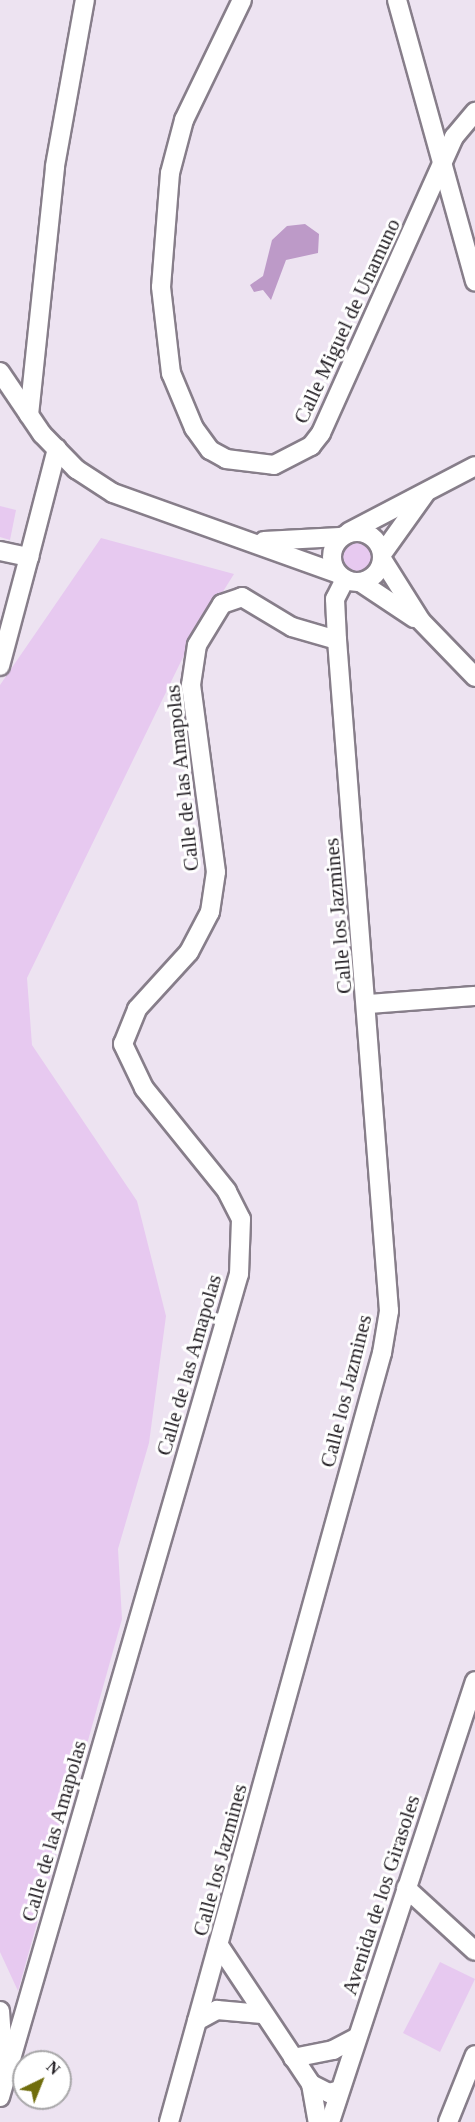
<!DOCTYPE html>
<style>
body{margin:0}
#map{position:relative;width:475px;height:2122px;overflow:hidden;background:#ede3f1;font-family:"Times New Roman",serif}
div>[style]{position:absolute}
.green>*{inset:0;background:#e7c9f0}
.round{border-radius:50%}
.water>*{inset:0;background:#bd9ac8}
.roads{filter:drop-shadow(2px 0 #877e8a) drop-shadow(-2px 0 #877e8a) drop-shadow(0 2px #877e8a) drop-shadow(0 -2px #877e8a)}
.minor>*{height:18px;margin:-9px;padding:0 9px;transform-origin:9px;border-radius:9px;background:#fff}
.minor>.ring{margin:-9px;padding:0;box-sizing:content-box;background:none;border:18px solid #fff;border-radius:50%}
span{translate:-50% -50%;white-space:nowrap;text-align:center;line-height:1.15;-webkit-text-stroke:6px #fff;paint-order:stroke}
.street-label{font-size:21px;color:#262227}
.north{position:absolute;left:12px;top:2050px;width:60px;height:60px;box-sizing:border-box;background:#fff;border:2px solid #a8a7a9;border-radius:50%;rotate:43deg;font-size:16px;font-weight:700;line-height:24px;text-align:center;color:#262227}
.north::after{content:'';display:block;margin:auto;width:21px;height:27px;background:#706d0c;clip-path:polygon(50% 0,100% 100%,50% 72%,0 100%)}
</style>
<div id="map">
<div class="green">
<div style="clip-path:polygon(0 506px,16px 510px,10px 540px,0 537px)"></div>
<div style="clip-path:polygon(101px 538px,234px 574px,187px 649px,27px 978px,32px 1045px,137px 1201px,166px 1316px,149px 1443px,118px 1549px,122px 1619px,18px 1991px,0 1952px,0 685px)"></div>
<div class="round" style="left:340px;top:540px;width:34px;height:34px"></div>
<div style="clip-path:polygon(440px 1962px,475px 1979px,440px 2052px,403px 2033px)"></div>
</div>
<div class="water">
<div style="clip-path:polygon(305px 224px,319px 234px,318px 253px,286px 260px,271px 300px,263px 290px,254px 292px,250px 285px,263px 276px,272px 240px,287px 226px)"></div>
</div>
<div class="roads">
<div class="minor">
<div style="left:242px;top:0;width:133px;rotate:115.8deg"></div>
<div style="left:184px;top:120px;width:55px;rotate:104.8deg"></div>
<div style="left:170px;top:173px;width:114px;rotate:94.5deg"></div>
<div style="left:161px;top:287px;width:87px;rotate:83.4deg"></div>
<div style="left:171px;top:373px;width:60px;rotate:67.3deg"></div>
<div style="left:194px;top:428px;width:27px;rotate:54deg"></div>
<div style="left:210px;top:450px;width:18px;rotate:29deg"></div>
<div style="left:226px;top:459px;width:48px;rotate:7.1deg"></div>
<div style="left:274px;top:465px;width:42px;rotate:-27.2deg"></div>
<div style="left:311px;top:446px;width:16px;rotate:-52deg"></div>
<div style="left:321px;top:433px;width:325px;rotate:-65.8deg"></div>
<div style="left:454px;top:137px;width:33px;rotate:-50deg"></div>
<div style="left:397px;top:0;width:292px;rotate:74.5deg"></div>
<div style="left:0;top:372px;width:75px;rotate:55.9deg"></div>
<div style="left:42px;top:434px;width:49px;rotate:45.8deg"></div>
<div style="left:76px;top:469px;width:44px;rotate:33deg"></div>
<div style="left:113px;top:493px;width:238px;rotate:19.7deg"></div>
<div style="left:29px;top:415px;width:250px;rotate:-84deg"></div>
<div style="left:55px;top:166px;width:169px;rotate:-79.8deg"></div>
<div class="ring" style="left:332px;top:532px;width:32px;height:32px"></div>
<div style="left:349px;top:532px;width:142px;rotate:-27.6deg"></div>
<div style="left:264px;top:541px;width:76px;rotate:-3deg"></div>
<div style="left:0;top:551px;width:30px;rotate:12deg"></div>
<div style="left:29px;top:557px;width:112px;rotate:-75.5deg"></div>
<div style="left:382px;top:554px;width:74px;rotate:-54.4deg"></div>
<div style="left:382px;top:559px;width:73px;rotate:57.8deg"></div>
<div style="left:421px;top:621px;width:78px;rotate:46deg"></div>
<div style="left:360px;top:582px;width:65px;rotate:33.7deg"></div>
<div style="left:0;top:666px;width:113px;rotate:-75.1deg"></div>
<div style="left:368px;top:1004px;width:107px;rotate:-4.3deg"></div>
<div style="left:406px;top:1888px;width:93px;rotate:42.4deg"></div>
<div style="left:220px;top:1947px;width:164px;rotate:56.4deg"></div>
<div style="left:311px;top:2084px;width:20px;rotate:27deg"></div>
<div style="left:329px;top:2093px;width:11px;rotate:-15deg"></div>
<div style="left:0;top:2011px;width:56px;rotate:85.9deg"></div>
<div style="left:197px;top:2021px;width:23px;rotate:-29deg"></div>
<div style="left:217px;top:2010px;width:45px;rotate:5.1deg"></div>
<div style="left:293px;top:2058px;width:41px;rotate:-11.3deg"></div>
<div style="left:333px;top:2050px;width:27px;rotate:-28deg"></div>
<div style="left:311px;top:2084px;width:39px;rotate:80deg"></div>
<div style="left:0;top:2097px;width:857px;rotate:-73.81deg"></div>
<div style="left:239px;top:1274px;width:55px;rotate:-87.9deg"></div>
<div style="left:241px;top:1219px;width:31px;rotate:-117deg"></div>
<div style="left:227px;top:1191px;width:132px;rotate:-128.9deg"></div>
<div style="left:144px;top:1088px;width:49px;rotate:-115.5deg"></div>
<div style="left:123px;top:1044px;width:38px;rotate:-68deg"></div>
<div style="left:137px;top:1009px;width:77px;rotate:-47.6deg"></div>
<div style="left:189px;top:952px;width:45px;rotate:-62.3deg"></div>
<div style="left:210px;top:912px;width:40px;rotate:-81.5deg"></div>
<div style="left:216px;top:872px;width:189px;rotate:-97.6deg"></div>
<div style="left:191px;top:685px;width:40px;rotate:-81.5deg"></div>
<div style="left:197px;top:645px;width:48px;rotate:-58.6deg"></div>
<div style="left:222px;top:604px;width:21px;rotate:-19deg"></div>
<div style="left:242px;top:597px;width:58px;rotate:31deg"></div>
<div style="left:292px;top:627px;width:47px;rotate:16.1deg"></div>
<div style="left:169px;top:2122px;width:798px;rotate:-74.52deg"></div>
<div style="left:382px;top:1353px;width:43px;rotate:-80.5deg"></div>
<div style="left:389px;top:1311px;width:673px;rotate:-94.43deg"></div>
<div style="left:337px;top:640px;width:41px;rotate:-92.8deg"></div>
<div style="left:335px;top:599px;width:22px;rotate:-63deg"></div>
<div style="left:330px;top:2122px;width:464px;rotate:-71.8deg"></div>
<div style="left:448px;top:2122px;width:72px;rotate:-68.1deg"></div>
</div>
</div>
<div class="street-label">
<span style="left:347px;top:321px;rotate:-65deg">Calle Miguel de Unamuno</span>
<span style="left:182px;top:778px;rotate:-96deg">Calle de las Amapolas</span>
<span style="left:338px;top:916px;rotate:-95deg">Calle los Jazmines</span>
<span style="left:189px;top:1365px;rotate:-74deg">Calle de las Amapolas</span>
<span style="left:346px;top:1391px;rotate:-76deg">Calle los Jazmines</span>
<span style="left:54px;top:1831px;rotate:-74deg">Calle de las Amapolas</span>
<span style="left:220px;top:1860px;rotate:-75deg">Calle los Jazmines</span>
<span style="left:381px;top:1895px;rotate:-72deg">Avenida de los Girasoles</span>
</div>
<div class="north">N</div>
</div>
